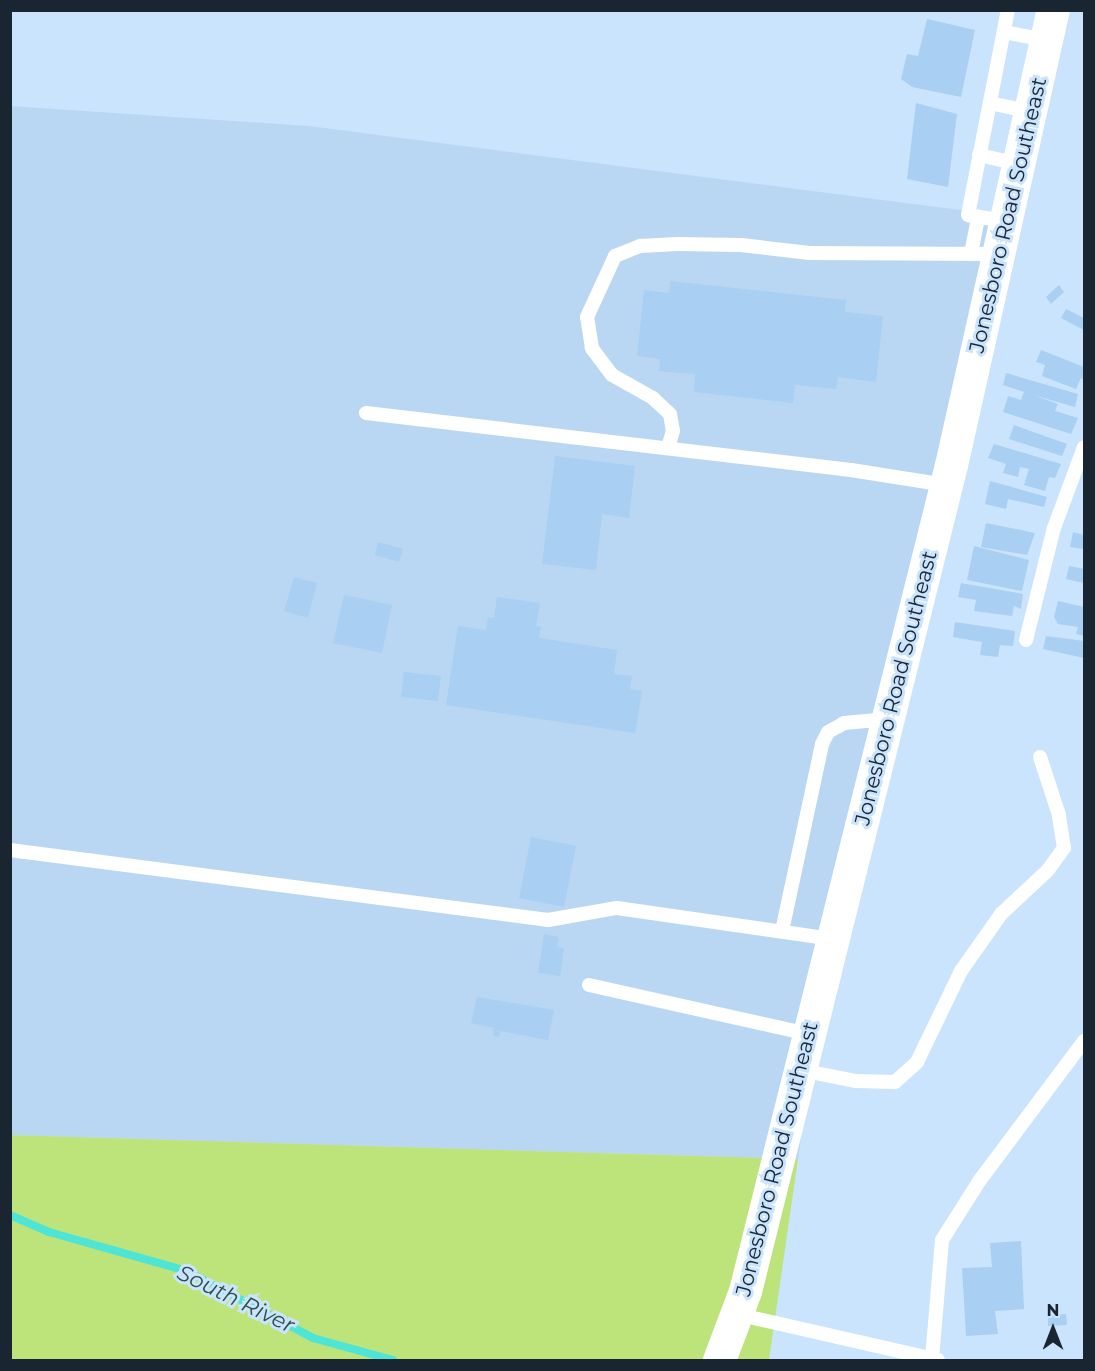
<!DOCTYPE html>
<style>
body{margin:0}
#map{position:relative;width:1095px;height:1371px;overflow:hidden;background:#cae4fd;font-family:Montserrat,sans-serif}
div>[style]{position:absolute}
.built>*{inset:0;background:#b9d7f3}
.green>*{inset:0;background:#bce47a}
.stream>*{height:8px;margin:-4px;padding:0 4px;transform-origin:4px;border-radius:4px;background:#4ee4d6}
.building>*{inset:0;background:#a9cff2}
.lane>*{height:14px;margin:-7px;padding:0 7px;transform-origin:7px;border-radius:7px;background:#fff}
.secondary>*{height:33px;margin:-16.5px;padding:0 16.5px;transform-origin:16.5px;border-radius:16.5px;background:#fff}
span{translate:-50% -50%;white-space:nowrap;text-align:center;line-height:1.15;-webkit-text-stroke:6px #cae4fd;paint-order:stroke}
.street-label{font-size:21px;color:#192631}
.water-label{font-size:22px;color:#2e4e4a;font-style:italic}
.frame{position:absolute;inset:0;border:12px solid #192631;pointer-events:none}
.north{position:absolute;left:1023px;top:1299px;width:60px;height:60px;-webkit-text-stroke:4px #cae4fd;paint-order:stroke;rotate:0deg;font-size:16px;font-weight:700;line-height:24px;text-align:center;color:#192631}
.north::after{content:'';display:block;margin:auto;width:21px;height:27px;background:#192631;clip-path:polygon(50% 0,100% 100%,50% 72%,0 100%)}
</style>
<div id="map">
<div class="built">
<div style="clip-path:polygon(10px 106px,309px 126px,1015px 217px,821px 997px,798px 1159px,11px 1135px)"></div>
</div>
<div class="green">
<div style="clip-path:polygon(11px 1135px,798px 1159px,769px 1360px,11px 1360px)"></div>
</div>
<div class="stream">
<div style="left:10px;top:1215px;width:43px;rotate:23.6deg"></div>
<div style="left:49px;top:1232px;width:143px;rotate:15.8deg"></div>
<div style="left:187px;top:1271px;width:143px;rotate:28deg"></div>
<div style="left:313px;top:1338px;width:83px;rotate:15.4deg"></div>
</div>
<div class="building">
<div style="clip-path:polygon(927px 19px,975px 30px,961px 97px,912px 87px,901px 79px,907px 54px,918px 56px)"></div>
<div style="clip-path:polygon(916px 103px,957px 114px,948px 187px,907px 179px)"></div>
<div style="clip-path:polygon(670px 281px,846px 300px,845px 312px,883px 316px,876px 382px,838px 377px,836px 389px,795px 385px,793px 403px,694px 392px,695px 374px,659px 371px,660px 359px,637px 356px,644px 290px,669px 293px)"></div>
<div style="clip-path:polygon(1059px 285px,1064px 292px,1051px 304px,1046px 297px)"></div>
<div style="clip-path:polygon(1066px 309px,1084px 318px,1084px 330px,1061px 318px)"></div>
<div style="clip-path:polygon(1041px 350px,1084px 367px,1084px 380px,1081px 378px,1076px 389px,1042px 376px,1045px 365px,1036px 362px)"></div>
<div style="clip-path:polygon(1006px 373px,1078px 394px,1075px 407px,1033px 395px,1058px 404px,1055px 411px,1078px 418px,1071px 434px,1003px 412px,1008px 396px,1021px 400px,1024px 392px,1003px 385px)"></div>
<div style="clip-path:polygon(1014px 425px,1067px 444px,1062px 456px,1009px 439px)"></div>
<div style="clip-path:polygon(994px 444px,1061px 464px,1055px 478px,1049px 477px,1045px 491px,1024px 485px,1029px 469px,1020px 467px,1018px 477px,1003px 473px,1006px 464px,988px 458px)"></div>
<div style="clip-path:polygon(555px 456px,635px 466px,629px 518px,602px 514px,596px 570px,542px 564px)"></div>
<div style="clip-path:polygon(990px 481px,1047px 497px,1044px 507px,1008px 499px,1006px 509px,985px 504px)"></div>
<div style="clip-path:polygon(986px 523px,1035px 533px,1027px 555px,981px 547px)"></div>
<div style="clip-path:polygon(1073px 532px,1084px 535px,1084px 549px,1070px 547px)"></div>
<div style="clip-path:polygon(378px 542px,403px 549px,399px 562px,375px 555px)"></div>
<div style="clip-path:polygon(974px 546px,1029px 560px,1022px 591px,967px 580px)"></div>
<div style="clip-path:polygon(1069px 566px,1084px 569px,1084px 583px,1066px 579px)"></div>
<div style="clip-path:polygon(294px 577px,317px 583px,308px 618px,284px 611px)"></div>
<div style="clip-path:polygon(961px 583px,1023px 594px,1021px 609px,1014px 606px,1012px 616px,974px 611px,976px 600px,958px 597px)"></div>
<div style="clip-path:polygon(344px 595px,392px 605px,382px 653px,333px 643px)"></div>
<div style="clip-path:polygon(497px 597px,540px 603px,536px 626px,541px 627px,539px 638px,617px 650px,614px 674px,632px 676px,630px 689px,642px 691px,635px 733px,446px 705px,458px 626px,486px 630px,488px 617px,494px 618px)"></div>
<div style="clip-path:polygon(1058px 601px,1084px 607px,1084px 636px,1076px 634px,1078px 627px,1058px 624px,1054px 617px)"></div>
<div style="clip-path:polygon(955px 622px,1015px 631px,1013px 646px,1000px 645px,998px 657px,980px 655px,982px 642px,953px 637px)"></div>
<div style="clip-path:polygon(1046px 636px,1084px 641px,1084px 658px,1043px 649px)"></div>
<div style="clip-path:polygon(404px 672px,441px 676px,438px 701px,401px 697px)"></div>
<div style="clip-path:polygon(531px 837px,576px 846px,564px 907px,519px 898px)"></div>
<div style="clip-path:polygon(544px 934px,559px 937px,557px 947px,564px 948px,560px 976px,538px 973px)"></div>
<div style="clip-path:polygon(477px 997px,554px 1010px,548px 1040px,500px 1031px,499px 1037px,493px 1036px,494px 1028px,471px 1023px)"></div>
<div style="clip-path:polygon(1021px 1241px,1024px 1309px,995px 1311px,998px 1334px,966px 1336px,962px 1268px,992px 1267px,990px 1243px)"></div>
<div style="clip-path:polygon(1066px 1314px,1067px 1325px,1048px 1326px,1048px 1315px)"></div>
</div>
<div class="lane">
<div style="left:1004px;top:32px;width:43px;rotate:10.8deg"></div>
<div style="left:990px;top:103px;width:43px;rotate:12.1deg"></div>
<div style="left:979px;top:155px;width:40px;rotate:13deg"></div>
<div style="left:1005px;top:221px;width:37px;rotate:-171deg"></div>
<div style="left:968px;top:215px;width:209px;rotate:-79deg"></div>
<div style="left:971px;top:254px;width:38px;rotate:-79deg"></div>
<div style="left:366px;top:413px;width:488px;rotate:6.7deg"></div>
<div style="left:851px;top:470px;width:96px;rotate:9deg"></div>
<div style="left:668px;top:448px;width:18px;rotate:-74deg"></div>
<div style="left:673px;top:431px;width:17px;rotate:-100deg"></div>
<div style="left:670px;top:414px;width:23px;rotate:-137deg"></div>
<div style="left:653px;top:398px;width:47px;rotate:-150.7deg"></div>
<div style="left:612px;top:375px;width:34px;rotate:-127deg"></div>
<div style="left:592px;top:348px;width:31px;rotate:-99deg"></div>
<div style="left:587px;top:317px;width:67px;rotate:-65.3deg"></div>
<div style="left:615px;top:256px;width:27px;rotate:-22deg"></div>
<div style="left:640px;top:246px;width:37px;rotate:-3deg"></div>
<div style="left:677px;top:244px;width:64px;rotate:0.9deg"></div>
<div style="left:741px;top:245px;width:69px;rotate:6.6deg"></div>
<div style="left:810px;top:253px;width:187px;rotate:0.3deg"></div>
<div style="left:1026px;top:640px;width:115px;rotate:-76deg"></div>
<div style="left:1054px;top:528px;width:86px;rotate:-69.7deg"></div>
<div style="left:10px;top:850px;width:543px;rotate:7.41deg"></div>
<div style="left:548px;top:920px;width:70px;rotate:-9.9deg"></div>
<div style="left:617px;top:908px;width:218px;rotate:8.2deg"></div>
<div style="left:782px;top:931px;width:191px;rotate:-77.9deg"></div>
<div style="left:822px;top:744px;width:13px;rotate:-63deg"></div>
<div style="left:828px;top:732px;width:18px;rotate:-29deg"></div>
<div style="left:844px;top:723px;width:44px;rotate:-5.2deg"></div>
<div style="left:589px;top:985px;width:225px;rotate:12.6deg"></div>
<div style="left:800px;top:1070px;width:56px;rotate:11.3deg"></div>
<div style="left:855px;top:1081px;width:40px;rotate:1.4deg"></div>
<div style="left:895px;top:1082px;width:30px;rotate:-42deg"></div>
<div style="left:917px;top:1062px;width:101px;rotate:-64.2deg"></div>
<div style="left:961px;top:971px;width:70px;rotate:-54.9deg"></div>
<div style="left:1001px;top:914px;width:64px;rotate:-43.1deg"></div>
<div style="left:1048px;top:870px;width:27px;rotate:-54deg"></div>
<div style="left:1064px;top:848px;width:33px;rotate:-99deg"></div>
<div style="left:1059px;top:815px;width:61px;rotate:-108.1deg"></div>
<div style="left:736px;top:1314px;width:207px;rotate:12.8deg"></div>
<div style="left:932px;top:1359px;width:119px;rotate:-85.2deg"></div>
<div style="left:942px;top:1240px;width:71px;rotate:-57.7deg"></div>
<div style="left:980px;top:1180px;width:174px;rotate:-53.2deg"></div>
</div>
<div class="secondary">
<div style="left:719px;top:1360px;width:74px;rotate:-69.4deg"></div>
<div style="left:745px;top:1291px;width:851px;rotate:-76deg"></div>
<div style="left:951px;top:465px;width:466px;rotate:-77.4deg"></div>
</div>
<div class="street-label">
<span style="left:1008px;top:215px;rotate:-77deg">Jonesboro Road Southeast</span>
<span style="left:896px;top:688px;rotate:-76deg">Jonesboro Road Southeast</span>
<span style="left:777px;top:1159px;rotate:-76deg">Jonesboro Road Southeast</span>
</div>
<div class="water-label">
<span style="left:236px;top:1299px;rotate:26deg">South River</span>
</div>
<div class="frame"></div>
<div class="north">N</div>
</div>
